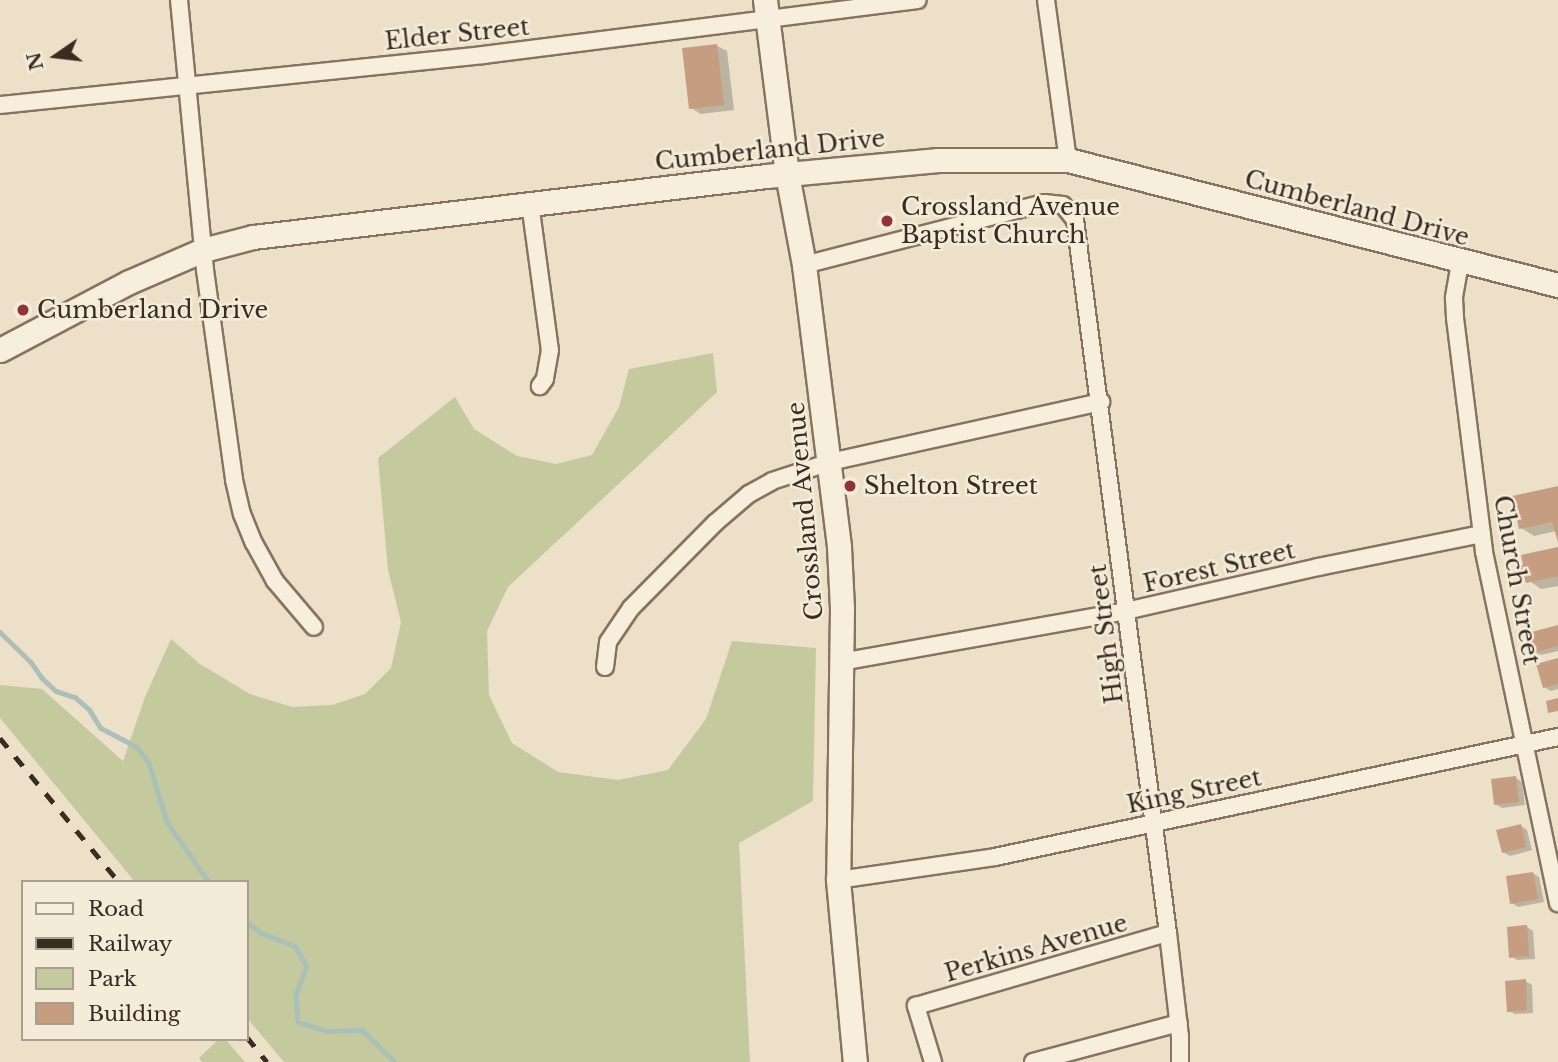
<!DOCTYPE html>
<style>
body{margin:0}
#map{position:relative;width:1558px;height:1062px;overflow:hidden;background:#ece0c9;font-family:"Libre Baskerville",serif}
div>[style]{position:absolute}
.green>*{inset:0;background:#c5c99e}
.shadow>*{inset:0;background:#0003}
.stream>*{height:4.5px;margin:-2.25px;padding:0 2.25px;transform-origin:2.25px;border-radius:2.25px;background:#aac0b9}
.building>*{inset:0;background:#c79d82}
.roads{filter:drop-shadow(2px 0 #87735f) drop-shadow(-2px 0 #87735f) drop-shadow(0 2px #87735f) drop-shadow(0 -2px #87735f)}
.street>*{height:16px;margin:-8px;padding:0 8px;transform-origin:8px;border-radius:8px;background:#f7eedc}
.secondary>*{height:23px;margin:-11.5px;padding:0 11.5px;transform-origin:11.5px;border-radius:11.5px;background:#f7eedc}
.rail>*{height:4.5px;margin-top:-2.25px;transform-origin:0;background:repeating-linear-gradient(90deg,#392c21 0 12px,transparent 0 24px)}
.dots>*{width:19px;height:19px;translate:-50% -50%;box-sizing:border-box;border:4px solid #f4ebd8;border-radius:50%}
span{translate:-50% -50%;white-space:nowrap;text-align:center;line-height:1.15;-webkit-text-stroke:5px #f4ebd8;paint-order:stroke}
.street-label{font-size:24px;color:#392c21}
.poi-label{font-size:24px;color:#392c21}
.left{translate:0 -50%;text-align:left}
.legend{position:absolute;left:21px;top:880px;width:228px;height:161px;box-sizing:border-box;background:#f4ebd8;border:2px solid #a99f8f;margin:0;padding:9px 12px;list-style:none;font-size:21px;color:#392c21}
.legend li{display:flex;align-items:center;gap:14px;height:35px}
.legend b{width:35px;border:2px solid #a99f8f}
.north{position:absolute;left:21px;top:21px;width:70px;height:70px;-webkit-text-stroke:5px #f4ebd8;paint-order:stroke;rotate:256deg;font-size:19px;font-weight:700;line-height:28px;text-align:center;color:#392c21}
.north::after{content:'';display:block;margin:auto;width:24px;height:32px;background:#392c21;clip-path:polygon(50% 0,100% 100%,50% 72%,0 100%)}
</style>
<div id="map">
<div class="green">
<div style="clip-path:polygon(713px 353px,717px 392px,508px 587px,487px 631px,489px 695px,512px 743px,558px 772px,618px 780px,668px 770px,706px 719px,732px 641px,816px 648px,813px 801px,739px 843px,750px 1062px,284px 1062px,247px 1018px,247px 882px,135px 882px,0 718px,0 685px,42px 689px,123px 761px,145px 697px,171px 639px,200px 664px,250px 694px,292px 707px,332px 705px,365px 694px,391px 668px,401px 622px,388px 570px,378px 458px,455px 397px,474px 429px,517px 456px,556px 464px,592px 455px,619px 407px,629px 369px)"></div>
<div style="clip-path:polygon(219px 1039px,225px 1039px,245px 1062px,202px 1062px,199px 1058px)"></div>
</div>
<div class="shadow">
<div style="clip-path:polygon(717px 46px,727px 51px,734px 110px,701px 114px,691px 108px)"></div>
<div style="clip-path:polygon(1558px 488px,1558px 539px,1556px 531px,1534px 536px,1521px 528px)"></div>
<div style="clip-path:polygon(1558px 548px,1558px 586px,1541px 589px,1518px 573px)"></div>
<div style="clip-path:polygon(1558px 627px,1558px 651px,1541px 655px,1534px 652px)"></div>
<div style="clip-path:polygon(1558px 660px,1558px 689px,1551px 691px,1544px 687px)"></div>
<div style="clip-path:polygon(1516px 778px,1522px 782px,1525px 805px,1502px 808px,1496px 804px)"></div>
<div style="clip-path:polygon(1521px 826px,1527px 830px,1532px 850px,1510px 856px,1503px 852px)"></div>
<div style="clip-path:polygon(1533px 873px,1539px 877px,1544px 902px,1518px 907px,1512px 903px)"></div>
<div style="clip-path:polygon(1527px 927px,1533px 931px,1535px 959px,1517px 960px,1511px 956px)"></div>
<div style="clip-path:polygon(1525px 981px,1532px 985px,1533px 1013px,1515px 1014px,1509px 1011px)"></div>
</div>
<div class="stream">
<div style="left:0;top:632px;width:43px;rotate:44.1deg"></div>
<div style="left:31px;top:662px;width:19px;rotate:55deg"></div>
<div style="left:42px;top:678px;width:19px;rotate:43deg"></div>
<div style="left:56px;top:691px;width:20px;rotate:18deg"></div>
<div style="left:75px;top:697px;width:18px;rotate:41deg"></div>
<div style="left:89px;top:709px;width:22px;rotate:58deg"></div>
<div style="left:101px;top:728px;width:41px;rotate:27.8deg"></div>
<div style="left:137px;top:747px;width:20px;rotate:53deg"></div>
<div style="left:149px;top:763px;width:62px;rotate:73deg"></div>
<div style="left:167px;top:822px;width:73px;rotate:55deg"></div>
<div style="left:247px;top:922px;width:18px;rotate:38deg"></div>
<div style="left:261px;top:933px;width:36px;rotate:21deg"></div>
<div style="left:295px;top:946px;width:23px;rotate:59deg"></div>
<div style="left:307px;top:966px;width:30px;rotate:111deg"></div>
<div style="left:296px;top:994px;width:28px;rotate:86deg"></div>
<div style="left:298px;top:1022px;width:30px;rotate:17deg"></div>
<div style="left:327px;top:1031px;width:35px;rotate:-2deg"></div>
<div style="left:362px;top:1030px;width:46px;rotate:44.1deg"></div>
</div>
<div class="building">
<div style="clip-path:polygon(717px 44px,724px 105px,689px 109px,682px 48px)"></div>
<div style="clip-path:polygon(1558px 486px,1558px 542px,1552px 522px,1519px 529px,1512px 496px)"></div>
<div style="clip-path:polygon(1558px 547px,1558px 576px,1526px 583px,1523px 573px,1517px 574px,1515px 566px,1523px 565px,1521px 555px)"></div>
<div style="clip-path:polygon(1558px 625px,1558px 646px,1533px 653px,1528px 633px)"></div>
<div style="clip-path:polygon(1558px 658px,1558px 684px,1543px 688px,1536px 664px)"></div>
<div style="clip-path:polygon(1558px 698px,1558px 711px,1548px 713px,1546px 701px)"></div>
<div style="clip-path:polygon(1516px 776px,1519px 802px,1494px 805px,1491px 779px)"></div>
<div style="clip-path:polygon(1521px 824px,1526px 847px,1502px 853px,1496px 830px)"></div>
<div style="clip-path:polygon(1533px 872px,1538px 899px,1510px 904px,1506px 876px)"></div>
<div style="clip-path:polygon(1527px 925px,1529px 956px,1509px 958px,1507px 927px)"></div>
<div style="clip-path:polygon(1526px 979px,1527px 1010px,1507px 1012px,1505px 981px)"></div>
</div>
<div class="roads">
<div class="street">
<div style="left:179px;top:0;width:271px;rotate:84.5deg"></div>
<div style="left:205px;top:270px;width:212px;rotate:82.1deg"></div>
<div style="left:234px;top:480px;width:35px;rotate:77deg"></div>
<div style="left:242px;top:514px;width:31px;rotate:68deg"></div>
<div style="left:254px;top:543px;width:43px;rotate:61.1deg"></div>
<div style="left:275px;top:581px;width:60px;rotate:49.7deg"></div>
<div style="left:1046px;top:0;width:162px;rotate:82.2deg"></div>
<div style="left:0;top:105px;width:486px;rotate:-5.9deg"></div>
<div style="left:483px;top:55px;width:438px;rotate:-7.2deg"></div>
<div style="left:530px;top:203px;width:148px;rotate:82.3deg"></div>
<div style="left:550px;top:350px;width:29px;rotate:100deg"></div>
<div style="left:545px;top:379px;width:9px;rotate:126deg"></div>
<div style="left:1460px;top:263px;width:36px;rotate:100deg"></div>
<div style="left:1454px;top:298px;width:20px;rotate:87deg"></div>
<div style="left:1455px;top:318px;width:236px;rotate:82.9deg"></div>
<div style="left:1484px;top:552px;width:359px;rotate:78.1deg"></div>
<div style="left:804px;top:265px;width:248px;rotate:-14.5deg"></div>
<div style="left:1044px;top:203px;width:19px;rotate:6deg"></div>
<div style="left:1063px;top:205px;width:19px;rotate:51deg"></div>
<div style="left:1075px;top:220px;width:719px;rotate:82.57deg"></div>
<div style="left:1168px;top:933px;width:104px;rotate:83.4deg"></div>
<div style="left:1180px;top:1036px;width:26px;rotate:90deg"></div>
<div style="left:841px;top:662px;width:290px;rotate:-10.1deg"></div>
<div style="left:1126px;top:611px;width:197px;rotate:-12.9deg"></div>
<div style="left:1318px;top:567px;width:167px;rotate:-11.4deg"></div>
<div style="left:605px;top:667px;width:25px;rotate:-83deg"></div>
<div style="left:608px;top:642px;width:41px;rotate:-55.9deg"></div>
<div style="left:631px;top:608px;width:120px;rotate:-45.3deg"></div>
<div style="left:715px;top:523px;width:45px;rotate:-40.5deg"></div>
<div style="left:749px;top:494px;width:26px;rotate:-29deg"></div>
<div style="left:772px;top:481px;width:61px;rotate:-18.1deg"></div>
<div style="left:830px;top:462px;width:278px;rotate:-12.5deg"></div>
<div style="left:838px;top:880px;width:159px;rotate:-8.3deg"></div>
<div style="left:995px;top:857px;width:576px;rotate:-12.03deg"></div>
<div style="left:933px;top:1062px;width:59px;rotate:-106.9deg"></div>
<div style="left:916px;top:1006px;width:262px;rotate:-16.2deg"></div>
<div style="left:1033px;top:1062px;width:151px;rotate:-15deg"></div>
</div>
<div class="secondary">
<div style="left:765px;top:0;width:175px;rotate:82.8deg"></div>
<div style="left:787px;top:174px;width:93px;rotate:79.4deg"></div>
<div style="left:804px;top:265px;width:284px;rotate:82.9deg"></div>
<div style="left:839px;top:547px;width:62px;rotate:87.2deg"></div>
<div style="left:842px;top:609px;width:271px;rotate:90.8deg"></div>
<div style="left:838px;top:880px;width:183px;rotate:84.7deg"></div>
<div style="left:0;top:350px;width:146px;rotate:-27.8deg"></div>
<div style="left:129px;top:282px;width:81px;rotate:-23.4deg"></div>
<div style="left:203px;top:250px;width:52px;rotate:-14.6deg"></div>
<div style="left:253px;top:237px;width:517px;rotate:-6.78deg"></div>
<div style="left:766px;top:176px;width:173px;rotate:-5.3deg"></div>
<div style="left:938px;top:160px;width:130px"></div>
<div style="left:1068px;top:160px;width:506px;rotate:14.31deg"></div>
</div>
</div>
<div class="rail">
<div style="left:0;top:738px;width:187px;rotate:50.4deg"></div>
<div style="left:247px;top:1037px;width:32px;rotate:51deg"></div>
</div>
<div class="dots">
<div style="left:887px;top:221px;background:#923337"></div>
<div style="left:23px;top:310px;background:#923337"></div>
<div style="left:850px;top:486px;background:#923337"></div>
</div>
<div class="street-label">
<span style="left:457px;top:34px;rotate:-6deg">Elder Street</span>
<span style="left:770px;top:150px;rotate:-6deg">Cumberland Drive</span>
<span style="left:1357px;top:208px;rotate:15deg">Cumberland Drive</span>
<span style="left:805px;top:511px;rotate:-95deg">Crossland Avenue</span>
<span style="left:1219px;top:567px;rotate:-13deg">Forest Street</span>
<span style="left:1517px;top:580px;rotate:80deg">Church Street</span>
<span style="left:1106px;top:634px;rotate:-97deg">High Street</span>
<span style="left:1194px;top:791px;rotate:-12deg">King Street</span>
<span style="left:1036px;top:948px;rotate:-16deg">Perkins Avenue</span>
</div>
<div class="poi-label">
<span class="left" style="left:901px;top:221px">Crossland Avenue<br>Baptist Church</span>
<span class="left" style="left:37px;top:310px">Cumberland Drive</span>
<span class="left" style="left:864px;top:486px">Shelton Street</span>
</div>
<ul class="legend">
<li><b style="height:9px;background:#f7eedc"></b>Road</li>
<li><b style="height:9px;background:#392c21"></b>Railway</li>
<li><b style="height:19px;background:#c5c99e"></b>Park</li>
<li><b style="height:19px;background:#c79d82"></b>Building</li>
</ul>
<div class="north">N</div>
</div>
